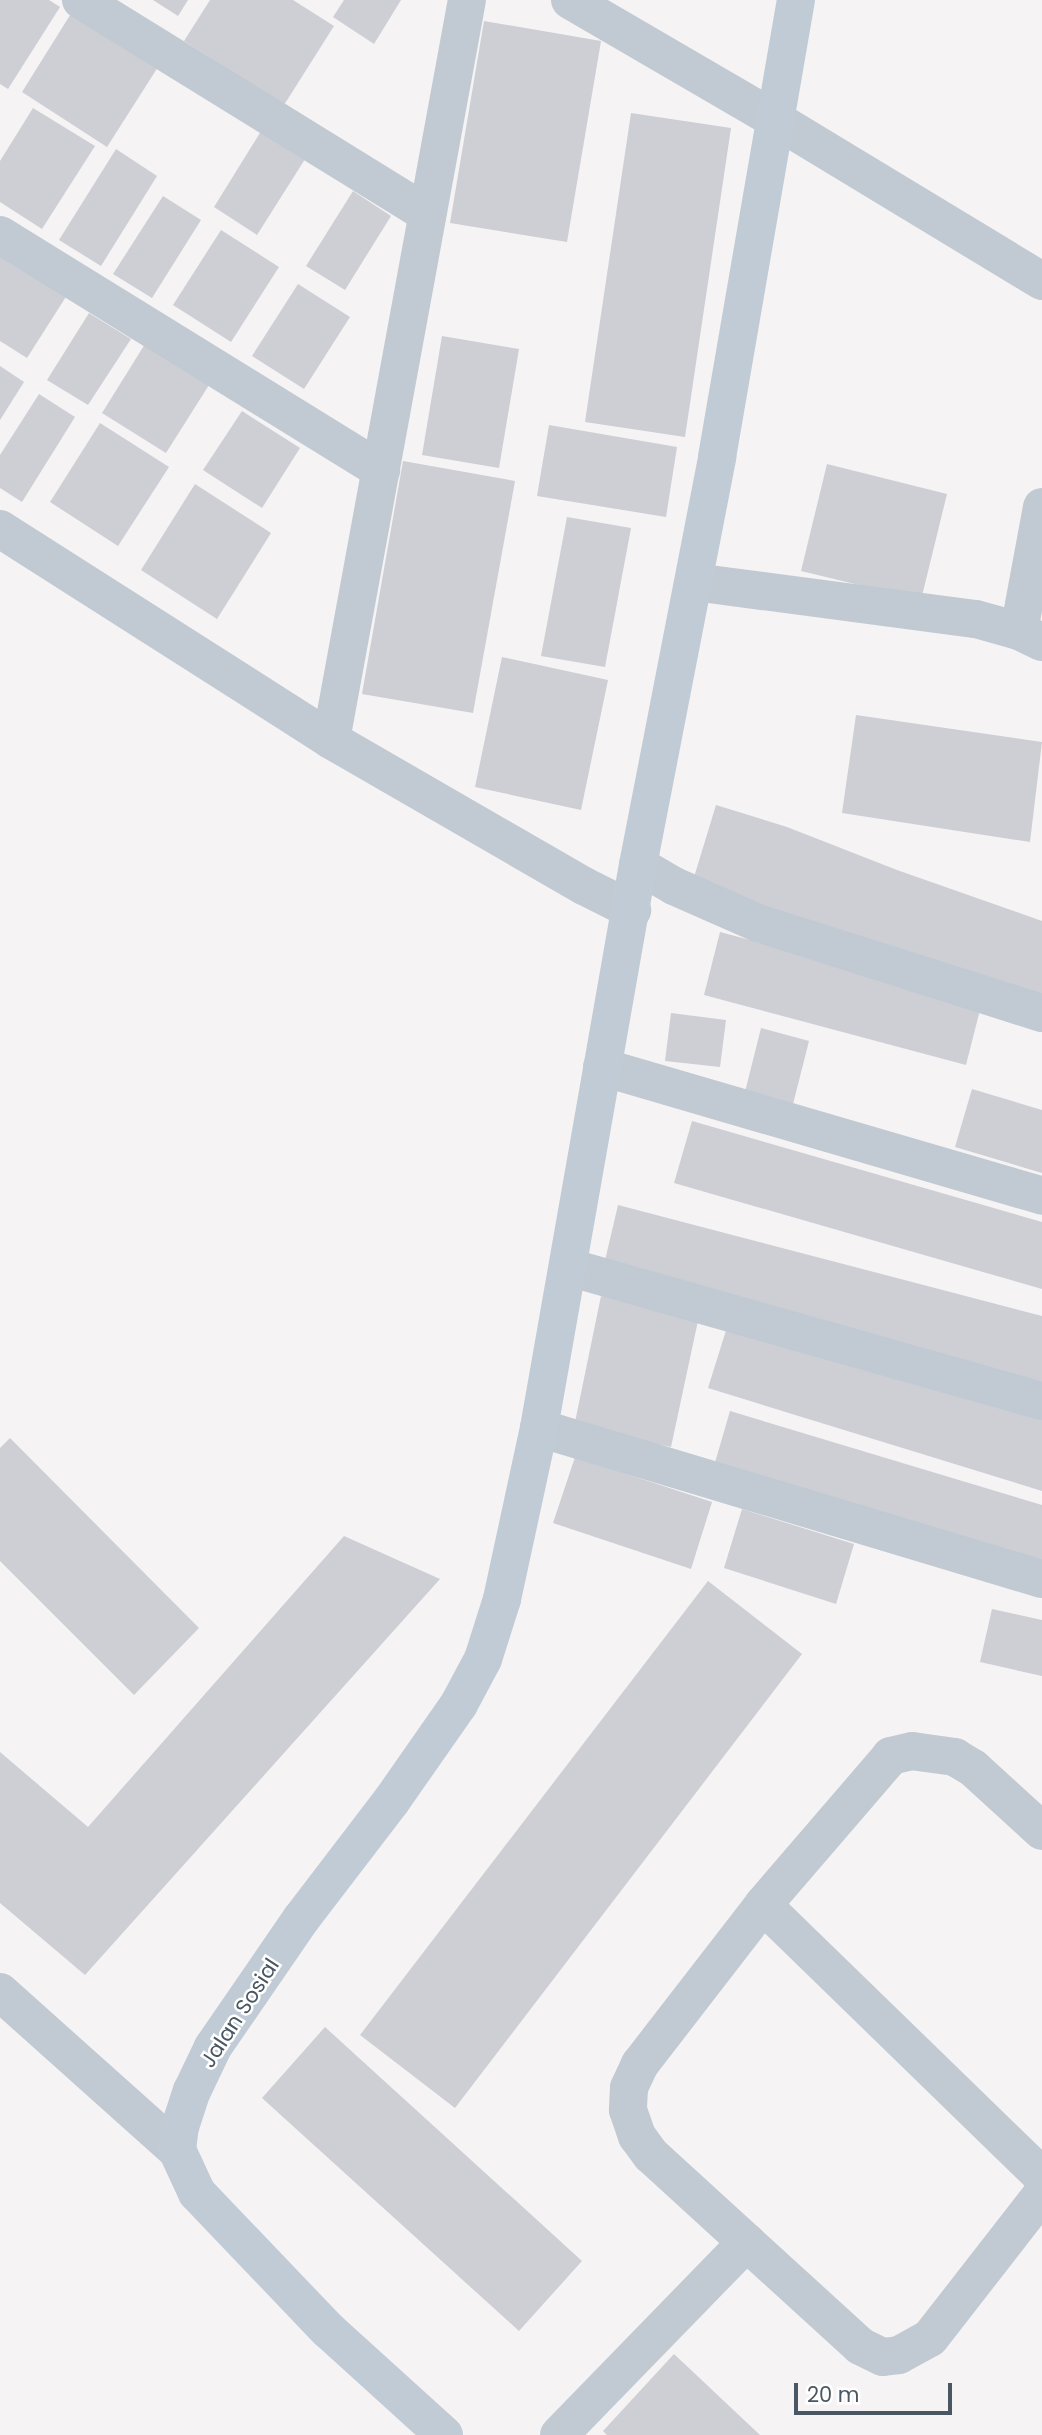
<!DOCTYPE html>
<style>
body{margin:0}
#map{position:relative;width:1042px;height:2435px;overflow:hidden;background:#f5f3f3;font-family:Poppins,sans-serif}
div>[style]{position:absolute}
.building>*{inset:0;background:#cdcfd5}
.street>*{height:38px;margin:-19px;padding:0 19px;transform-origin:19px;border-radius:19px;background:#c1cad2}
.secondary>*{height:38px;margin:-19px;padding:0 19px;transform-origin:19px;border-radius:19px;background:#c1cbd6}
span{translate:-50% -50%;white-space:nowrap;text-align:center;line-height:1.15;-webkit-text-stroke:5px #fff;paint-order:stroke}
.street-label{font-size:21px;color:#4a5661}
.scale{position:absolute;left:794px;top:2383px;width:158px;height:32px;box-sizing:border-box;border:4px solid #4a5661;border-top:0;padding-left:9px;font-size:21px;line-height:24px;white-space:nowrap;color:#4a5661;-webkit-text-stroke:5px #fff;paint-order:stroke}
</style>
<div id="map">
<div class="building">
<div style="clip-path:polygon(0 0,49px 0,60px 7px,8px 89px,0 84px)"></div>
<div style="clip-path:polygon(153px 0,188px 0,178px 16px)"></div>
<div style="clip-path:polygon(210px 0,293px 0,334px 26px,284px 105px,184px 41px)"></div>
<div style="clip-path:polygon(344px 0,401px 0,374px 44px,333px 17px)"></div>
<div style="clip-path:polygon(72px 12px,158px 67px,107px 147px,22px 92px)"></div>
<div style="clip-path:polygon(484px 21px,601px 41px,567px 242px,450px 223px)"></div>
<div style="clip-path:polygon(33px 108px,95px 146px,42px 229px,0 202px,0 161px)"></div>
<div style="clip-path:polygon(631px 113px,731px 128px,685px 437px,585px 422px)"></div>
<div style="clip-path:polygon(263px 128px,307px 156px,257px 235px,214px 207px)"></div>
<div style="clip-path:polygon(116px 149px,157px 176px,101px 266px,59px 240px)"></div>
<div style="clip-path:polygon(353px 191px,391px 216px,345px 290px,306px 266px)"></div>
<div style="clip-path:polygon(163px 196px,201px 220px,152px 298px,113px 274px)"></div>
<div style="clip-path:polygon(221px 230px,279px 267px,231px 342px,173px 305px)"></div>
<div style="clip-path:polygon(0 249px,69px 292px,27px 358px,0 341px)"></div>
<div style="clip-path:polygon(298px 284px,350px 317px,304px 389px,252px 356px)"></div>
<div style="clip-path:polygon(89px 313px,131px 339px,88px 405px,47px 380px)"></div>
<div style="clip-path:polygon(442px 336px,519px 349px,499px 468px,422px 455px)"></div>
<div style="clip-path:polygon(145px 344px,209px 385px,166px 453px,102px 413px)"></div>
<div style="clip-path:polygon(0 366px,24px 382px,0 420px)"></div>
<div style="clip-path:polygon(39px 394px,75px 417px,22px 502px,0 488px,0 455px)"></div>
<div style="clip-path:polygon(242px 411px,300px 448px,262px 508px,203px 470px)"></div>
<div style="clip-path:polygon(100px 423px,169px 467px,118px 546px,50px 502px)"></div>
<div style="clip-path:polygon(549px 425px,677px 447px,666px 517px,537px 496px)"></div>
<div style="clip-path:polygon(403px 461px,515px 481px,473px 713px,362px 694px)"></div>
<div style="clip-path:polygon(827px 464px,947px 494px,921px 600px,801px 571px)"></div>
<div style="clip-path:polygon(195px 484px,271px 533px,217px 619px,141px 570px)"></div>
<div style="clip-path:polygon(567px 517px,631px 528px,605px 667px,541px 656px)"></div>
<div style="clip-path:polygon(502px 657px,608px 680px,581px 810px,475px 787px)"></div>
<div style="clip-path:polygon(856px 715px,1042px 742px,1030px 842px,842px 813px)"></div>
<div style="clip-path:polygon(716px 805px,787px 827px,897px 870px,1042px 921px,1042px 1010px,691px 887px)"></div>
<div style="clip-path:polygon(720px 932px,982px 1002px,966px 1065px,704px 995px)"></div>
<div style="clip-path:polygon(671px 1013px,726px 1020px,720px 1067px,665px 1061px)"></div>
<div style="clip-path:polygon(761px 1028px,809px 1041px,791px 1112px,743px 1100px)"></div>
<div style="clip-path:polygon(972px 1089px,1042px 1110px,1042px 1173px,955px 1147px)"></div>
<div style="clip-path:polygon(692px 1121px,1042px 1222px,1042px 1289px,674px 1183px)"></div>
<div style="clip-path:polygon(618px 1205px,1042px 1316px,1042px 1385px,603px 1269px)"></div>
<div style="clip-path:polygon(601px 1296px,699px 1316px,671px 1447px,574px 1427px)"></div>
<div style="clip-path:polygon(728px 1324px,1042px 1420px,1042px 1491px,708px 1388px)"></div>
<div style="clip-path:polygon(730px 1411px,1042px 1505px,1042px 1566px,714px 1466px)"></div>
<div style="clip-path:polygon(10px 1438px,199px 1628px,134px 1695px,0 1561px,0 1448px)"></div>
<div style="clip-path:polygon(575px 1457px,712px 1502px,691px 1569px,553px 1523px)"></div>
<div style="clip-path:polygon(742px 1509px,854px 1544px,836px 1604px,724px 1568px)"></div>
<div style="clip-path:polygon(344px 1536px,440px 1579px,85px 1975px,0 1903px,0 1752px,88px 1827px)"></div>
<div style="clip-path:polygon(708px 1581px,802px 1654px,455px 2108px,360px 2035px)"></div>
<div style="clip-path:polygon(992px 1609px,1042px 1620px,1042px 1676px,980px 1662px)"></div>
<div style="clip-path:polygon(325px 2027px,582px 2261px,519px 2331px,262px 2098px)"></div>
<div style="clip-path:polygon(674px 2354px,760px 2435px,607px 2435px,603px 2431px)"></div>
</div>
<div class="street">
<div style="left:81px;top:0;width:407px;rotate:31.7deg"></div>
<div style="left:570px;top:0;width:238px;rotate:30.2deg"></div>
<div style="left:776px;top:120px;width:311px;rotate:31.2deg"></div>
<div style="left:0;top:235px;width:448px;rotate:31.7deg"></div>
<div style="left:1042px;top:507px;width:126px;rotate:100.5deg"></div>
<div style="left:1019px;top:631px;width:25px;rotate:26deg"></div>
<div style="left:0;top:529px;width:393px;rotate:32.5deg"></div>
<div style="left:331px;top:740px;width:752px;rotate:-79.59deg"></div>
<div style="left:694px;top:582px;width:284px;rotate:7.5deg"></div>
<div style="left:976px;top:619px;width:45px;rotate:15.6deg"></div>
<div style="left:331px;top:740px;width:292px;rotate:30deg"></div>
<div style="left:584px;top:886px;width:54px;rotate:26.6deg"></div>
<div style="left:638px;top:865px;width:42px;rotate:30.3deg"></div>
<div style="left:674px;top:886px;width:92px;rotate:23.8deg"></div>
<div style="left:758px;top:923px;width:298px;rotate:17.6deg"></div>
<div style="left:602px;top:1067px;width:459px;rotate:16.3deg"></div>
<div style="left:568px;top:1267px;width:493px;rotate:15.8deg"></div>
<div style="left:539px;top:1428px;width:525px;rotate:16.71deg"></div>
<div style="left:1042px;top:1831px;width:93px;rotate:-137.6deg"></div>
<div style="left:973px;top:1768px;width:21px;rotate:-149deg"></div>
<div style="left:955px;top:1757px;width:43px;rotate:-172.1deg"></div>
<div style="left:912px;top:1751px;width:22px;rotate:167deg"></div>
<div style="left:891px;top:1756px;width:196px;rotate:130.7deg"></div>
<div style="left:763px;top:1905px;width:201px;rotate:127.7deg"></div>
<div style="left:640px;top:2064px;width:26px;rotate:115deg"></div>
<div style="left:629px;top:2088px;width:22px;rotate:93deg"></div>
<div style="left:628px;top:2110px;width:28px;rotate:71deg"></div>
<div style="left:637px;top:2136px;width:24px;rotate:54deg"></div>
<div style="left:651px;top:2155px;width:283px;rotate:42.4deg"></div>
<div style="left:860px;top:2346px;width:25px;rotate:26deg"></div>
<div style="left:883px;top:2357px;width:16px;rotate:-7deg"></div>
<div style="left:899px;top:2355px;width:35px;rotate:-29deg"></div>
<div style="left:930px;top:2338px;width:182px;rotate:-52.1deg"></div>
<div style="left:763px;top:1905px;width:389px;rotate:44.2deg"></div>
<div style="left:0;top:1992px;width:237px;rotate:41.8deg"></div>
<div style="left:559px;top:2435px;width:269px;rotate:-45.8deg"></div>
</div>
<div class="secondary">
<div style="left:444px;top:2435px;width:156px;rotate:-137.8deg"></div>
<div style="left:328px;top:2330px;width:190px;rotate:-133.7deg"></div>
<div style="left:197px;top:2193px;width:47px;rotate:-114.9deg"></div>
<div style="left:177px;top:2150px;width:23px;rotate:-83deg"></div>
<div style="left:180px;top:2127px;width:38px;rotate:-72deg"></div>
<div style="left:192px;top:2091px;width:49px;rotate:-64.5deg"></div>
<div style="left:213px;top:2047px;width:155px;rotate:-55.5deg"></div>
<div style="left:301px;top:1919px;width:150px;rotate:-52.6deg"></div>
<div style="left:392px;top:1800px;width:117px;rotate:-55.1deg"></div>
<div style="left:459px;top:1704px;width:51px;rotate:-61.9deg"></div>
<div style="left:483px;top:1659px;width:63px;rotate:-72.4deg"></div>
<div style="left:502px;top:1599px;width:175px;rotate:-77.8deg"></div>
<div style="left:539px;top:1428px;width:572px;rotate:-80.03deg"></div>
<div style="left:638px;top:865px;width:416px;rotate:-79deg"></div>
<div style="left:717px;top:457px;width:464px;rotate:-80.2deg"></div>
</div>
<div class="street-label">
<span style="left:240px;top:2013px;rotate:-57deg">Jalan Sosial</span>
</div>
<div class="scale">20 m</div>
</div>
